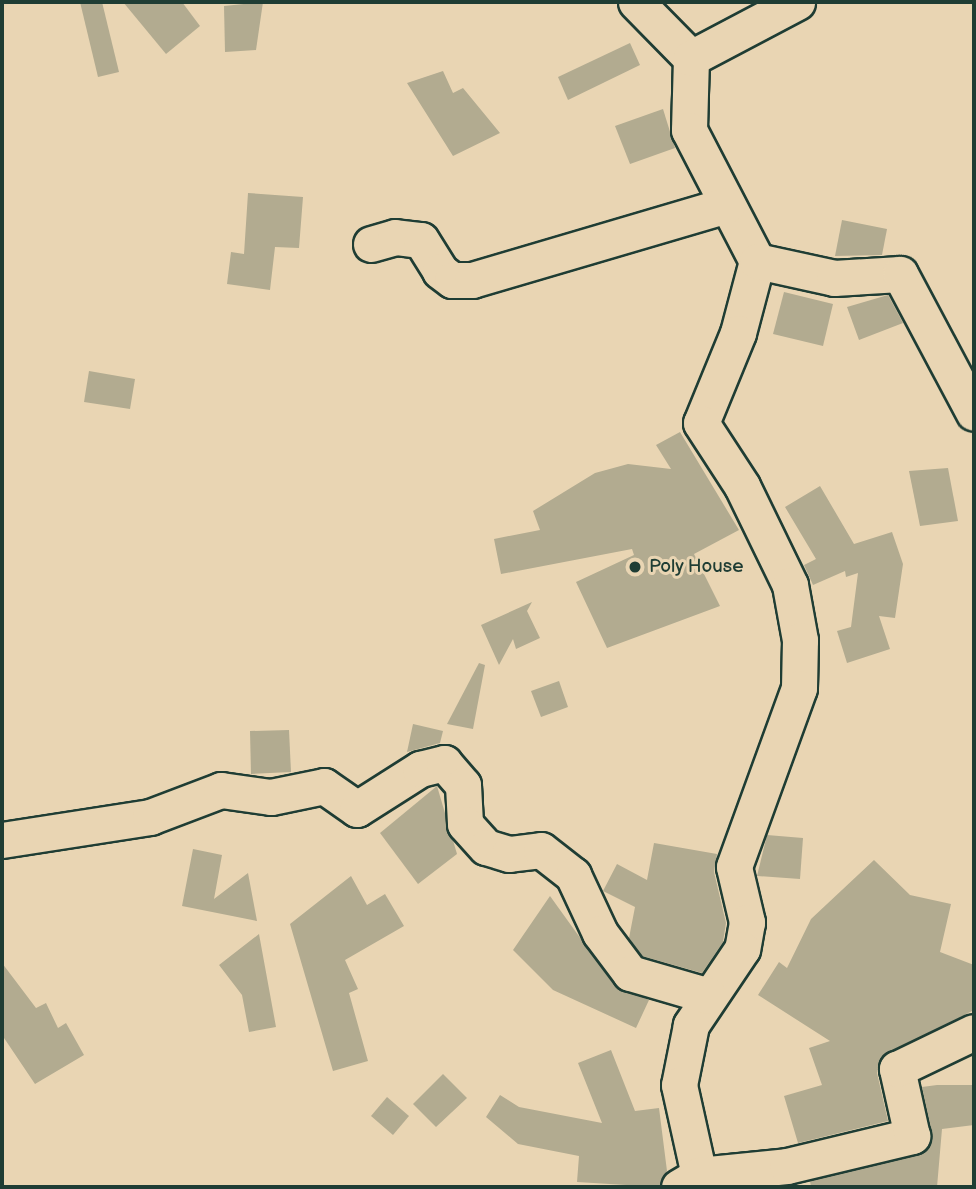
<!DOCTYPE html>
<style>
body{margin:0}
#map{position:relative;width:976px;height:1189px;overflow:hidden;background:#e9d5b3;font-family:"Balsamiq Sans",sans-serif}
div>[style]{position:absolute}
.building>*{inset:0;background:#b2ab90}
.roads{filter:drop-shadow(2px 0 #1f3d34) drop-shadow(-2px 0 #1f3d34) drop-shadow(0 2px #1f3d34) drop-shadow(0 -2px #1f3d34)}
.minor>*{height:35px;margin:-17.5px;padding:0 17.5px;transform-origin:17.5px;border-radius:17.5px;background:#e9d5b3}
.dots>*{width:19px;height:19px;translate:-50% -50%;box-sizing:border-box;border:4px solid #e9d5b3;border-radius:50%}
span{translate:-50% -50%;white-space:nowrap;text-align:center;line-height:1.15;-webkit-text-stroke:6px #e9d5b3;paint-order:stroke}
.poi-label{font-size:19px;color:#1f3d34}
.left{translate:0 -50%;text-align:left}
.frame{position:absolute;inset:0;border:4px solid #1f3d34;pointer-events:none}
</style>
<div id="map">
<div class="building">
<div style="clip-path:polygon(80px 2px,102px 2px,119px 72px,98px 77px)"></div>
<div style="clip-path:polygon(123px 2px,182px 2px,200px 26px,166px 54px)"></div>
<div style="clip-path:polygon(263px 2px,256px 50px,225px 52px,224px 6px)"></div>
<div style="clip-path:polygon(630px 43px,640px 65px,568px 100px,558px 77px)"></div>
<div style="clip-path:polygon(443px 71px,453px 93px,463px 88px,500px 133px,453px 156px,407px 83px)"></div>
<div style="clip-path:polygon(663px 109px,675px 148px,630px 164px,615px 126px)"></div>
<div style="clip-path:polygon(248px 193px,303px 197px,299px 248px,275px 247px,270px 290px,227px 284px,231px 252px,244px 254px)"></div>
<div style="clip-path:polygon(842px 220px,887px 229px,882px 255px,835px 256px)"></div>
<div style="clip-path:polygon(784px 292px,833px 304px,823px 346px,773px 334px)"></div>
<div style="clip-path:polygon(888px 295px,903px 323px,859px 340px,847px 307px)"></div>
<div style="clip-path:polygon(89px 371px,135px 379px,130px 409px,84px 402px)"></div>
<div style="clip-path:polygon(680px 432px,739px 530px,694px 554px,720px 606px,607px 648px,576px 582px,634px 555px,632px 549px,501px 574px,494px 539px,540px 530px,533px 511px,595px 473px,628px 464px,671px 469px,656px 445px)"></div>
<div style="clip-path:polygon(948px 468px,958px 521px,920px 526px,909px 471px)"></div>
<div style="clip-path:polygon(820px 486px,854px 544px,892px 532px,903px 564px,895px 618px,879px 616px,890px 649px,847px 663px,837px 631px,851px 627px,858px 573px,846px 577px,845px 571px,813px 585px,804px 565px,816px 559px,785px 507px)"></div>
<div style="clip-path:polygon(532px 602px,527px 611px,540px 638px,516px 649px,513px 639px,499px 665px,481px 625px)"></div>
<div style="clip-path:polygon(479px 663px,485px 665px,473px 729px,447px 724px)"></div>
<div style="clip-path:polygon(559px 681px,568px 707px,541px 717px,531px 691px)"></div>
<div style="clip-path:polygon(413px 724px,443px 731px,440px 743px,407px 752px)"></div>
<div style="clip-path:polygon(289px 730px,291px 772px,251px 774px,250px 731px)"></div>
<div style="clip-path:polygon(437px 786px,457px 854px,418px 884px,380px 833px)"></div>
<div style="clip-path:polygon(767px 835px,803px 838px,800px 879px,757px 876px)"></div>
<div style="clip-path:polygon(654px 843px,717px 854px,714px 872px,726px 923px,723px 942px,702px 973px,642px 956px,629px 938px,635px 907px,603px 891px,617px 864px,647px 880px)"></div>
<div style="clip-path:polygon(193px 849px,222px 855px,214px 899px,248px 873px,257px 921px,182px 906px)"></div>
<div style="clip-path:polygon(874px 860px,910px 895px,951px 904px,940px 952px,974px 965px,974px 1010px,881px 1057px,877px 1073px,888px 1121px,798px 1143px,784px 1096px,822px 1085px,809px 1048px,830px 1041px,758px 995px,779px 962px,787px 968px,811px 919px)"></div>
<div style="clip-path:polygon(351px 876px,367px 905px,385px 894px,404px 926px,345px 960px,358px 989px,349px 993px,368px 1061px,333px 1071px,290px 924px)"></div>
<div style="clip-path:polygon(550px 896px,614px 985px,649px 1000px,636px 1028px,553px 990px,513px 950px)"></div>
<div style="clip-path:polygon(259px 934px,276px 1027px,249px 1032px,242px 995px,219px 965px)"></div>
<div style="clip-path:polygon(2px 963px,36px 1008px,46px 1003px,58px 1028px,66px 1023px,84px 1055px,35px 1084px,2px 1035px)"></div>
<div style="clip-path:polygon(611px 1050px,635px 1111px,659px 1108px,667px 1171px,659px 1187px,577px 1182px,579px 1156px,518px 1144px,486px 1117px,500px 1095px,519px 1107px,602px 1123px,578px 1063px)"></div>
<div style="clip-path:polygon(443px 1074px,467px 1098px,436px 1127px,413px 1104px)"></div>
<div style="clip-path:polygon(937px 1085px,974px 1085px,974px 1125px,942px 1129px,937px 1187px,811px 1187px,810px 1181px,925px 1151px,932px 1132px,922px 1087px)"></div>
<div style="clip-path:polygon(387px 1097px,409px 1116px,393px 1135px,371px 1116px)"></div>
</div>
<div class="roads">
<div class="minor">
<div style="left:636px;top:2px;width:78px;rotate:45.5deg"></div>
<div style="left:691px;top:58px;width:72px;rotate:91.6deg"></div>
<div style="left:689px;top:130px;width:148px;rotate:62.6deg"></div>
<div style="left:757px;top:261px;width:74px;rotate:104.8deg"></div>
<div style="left:738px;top:333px;width:97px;rotate:112.3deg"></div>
<div style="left:701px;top:423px;width:75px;rotate:56.9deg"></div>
<div style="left:742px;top:486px;width:110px;rotate:64.1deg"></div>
<div style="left:790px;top:585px;width:56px;rotate:79.7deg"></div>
<div style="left:800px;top:640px;width:48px;rotate:91.2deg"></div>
<div style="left:799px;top:688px;width:190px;rotate:110deg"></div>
<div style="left:734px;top:867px;width:57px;rotate:76.7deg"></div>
<div style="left:747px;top:922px;width:27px;rotate:100deg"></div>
<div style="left:742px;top:949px;width:92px;rotate:123.9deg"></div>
<div style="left:691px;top:1025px;width:61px;rotate:101.3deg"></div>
<div style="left:679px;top:1085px;width:92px;rotate:77.5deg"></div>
<div style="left:691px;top:58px;width:120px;rotate:-27.8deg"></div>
<div style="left:371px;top:244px;width:25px;rotate:-16deg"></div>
<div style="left:395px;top:237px;width:26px;rotate:7deg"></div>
<div style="left:421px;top:240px;width:36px;rotate:58deg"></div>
<div style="left:440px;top:271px;width:15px;rotate:37deg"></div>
<div style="left:452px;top:280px;width:20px"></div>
<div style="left:472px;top:280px;width:266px;rotate:-16.4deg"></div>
<div style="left:757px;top:261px;width:79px;rotate:12.4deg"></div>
<div style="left:834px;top:278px;width:66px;rotate:-3.5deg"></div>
<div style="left:900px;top:274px;width:157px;rotate:62deg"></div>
<div style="left:2px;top:840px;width:150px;rotate:-8.8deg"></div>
<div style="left:150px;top:817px;width:76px;rotate:-20.8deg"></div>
<div style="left:221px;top:790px;width:50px;rotate:8deg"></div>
<div style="left:271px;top:797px;width:54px;rotate:-11.7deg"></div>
<div style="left:324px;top:786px;width:40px;rotate:34.9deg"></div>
<div style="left:357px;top:809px;width:75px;rotate:-32.4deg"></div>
<div style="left:420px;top:769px;width:25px;rotate:-14deg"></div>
<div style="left:444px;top:763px;width:29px;rotate:49deg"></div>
<div style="left:463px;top:785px;width:39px;rotate:87deg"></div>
<div style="left:465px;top:824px;width:31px;rotate:48deg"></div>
<div style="left:486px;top:847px;width:24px;rotate:17deg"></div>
<div style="left:509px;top:854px;width:32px;rotate:-7deg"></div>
<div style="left:541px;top:850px;width:41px;rotate:38deg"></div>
<div style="left:573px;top:875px;width:64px;rotate:65deg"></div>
<div style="left:600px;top:933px;width:50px;rotate:53.1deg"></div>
<div style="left:630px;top:973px;width:82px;rotate:16.2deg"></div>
<div style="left:679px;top:1187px;width:23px;rotate:-31deg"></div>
<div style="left:699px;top:1175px;width:88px;rotate:-5.8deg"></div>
<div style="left:787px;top:1166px;width:129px;rotate:-13.5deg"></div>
<div style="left:912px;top:1136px;width:69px;rotate:-102.6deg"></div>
<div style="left:897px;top:1069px;width:85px;rotate:-25.7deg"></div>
</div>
</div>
<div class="dots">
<div style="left:635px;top:567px;background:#1f3d34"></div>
</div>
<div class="poi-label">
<span class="left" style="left:649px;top:567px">Poly House</span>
</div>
<div class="frame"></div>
</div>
